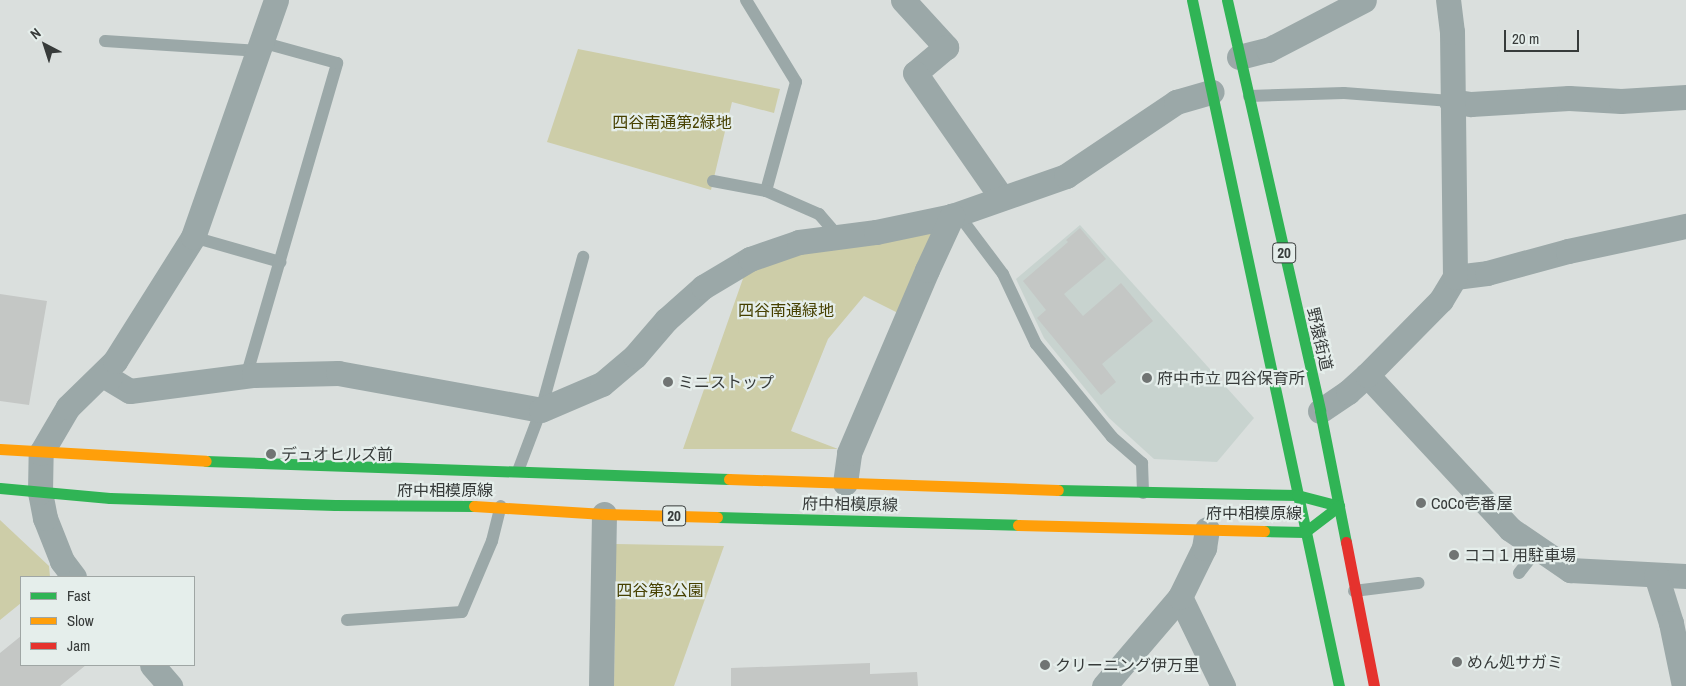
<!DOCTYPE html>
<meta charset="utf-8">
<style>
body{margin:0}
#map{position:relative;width:1686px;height:686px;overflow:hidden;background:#dadfdd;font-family:"Archivo Narrow","Noto Sans JP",sans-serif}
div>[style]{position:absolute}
.built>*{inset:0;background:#c8d3cf}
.green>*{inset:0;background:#cdcda8}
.building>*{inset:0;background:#c4c7c5}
.lane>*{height:12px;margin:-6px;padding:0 6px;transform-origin:6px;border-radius:6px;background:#9ba8a8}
.street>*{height:25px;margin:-12.5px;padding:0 12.5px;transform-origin:12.5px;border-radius:12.5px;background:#9ba8a8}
.fast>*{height:11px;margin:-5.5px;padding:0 5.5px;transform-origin:5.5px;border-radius:5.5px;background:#30b455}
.slow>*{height:11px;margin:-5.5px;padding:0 5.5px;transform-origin:5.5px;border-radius:5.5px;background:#ff9f0a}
.jam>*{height:11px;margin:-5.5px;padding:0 5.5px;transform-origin:5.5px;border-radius:5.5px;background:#e5322d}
.dots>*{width:14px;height:14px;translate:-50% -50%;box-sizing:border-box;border:2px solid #e5eeeb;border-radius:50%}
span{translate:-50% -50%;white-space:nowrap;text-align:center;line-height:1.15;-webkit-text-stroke:4.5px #e5eeeb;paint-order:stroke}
.shield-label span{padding:1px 4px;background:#e5eeeb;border:1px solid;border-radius:4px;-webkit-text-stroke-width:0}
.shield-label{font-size:15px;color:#373b3a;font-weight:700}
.park-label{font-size:16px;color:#464000}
.street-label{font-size:16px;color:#373b3a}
.poi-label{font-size:16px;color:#373b3a}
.left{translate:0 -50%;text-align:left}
.legend{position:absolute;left:20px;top:576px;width:175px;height:90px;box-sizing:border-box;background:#e5eeeb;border:1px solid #9fa6a4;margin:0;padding:6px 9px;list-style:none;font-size:15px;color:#373b3a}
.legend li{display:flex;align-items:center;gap:10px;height:25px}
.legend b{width:25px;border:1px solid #9fa6a4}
.north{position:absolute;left:20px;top:20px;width:50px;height:50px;-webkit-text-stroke:4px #e5eeeb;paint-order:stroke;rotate:320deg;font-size:14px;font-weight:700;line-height:20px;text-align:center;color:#373b3a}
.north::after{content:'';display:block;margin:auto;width:18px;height:22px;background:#373b3a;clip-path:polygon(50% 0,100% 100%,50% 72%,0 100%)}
.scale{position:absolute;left:1504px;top:30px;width:75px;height:22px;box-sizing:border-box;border:2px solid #373b3a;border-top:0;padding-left:6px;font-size:15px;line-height:18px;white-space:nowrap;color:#373b3a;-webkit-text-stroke:4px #e5eeeb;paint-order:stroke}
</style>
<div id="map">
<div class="built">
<div style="clip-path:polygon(1080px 225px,1254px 418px,1217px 462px,1154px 459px,1109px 418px,1044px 338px,1016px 279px)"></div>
</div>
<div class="green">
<div style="clip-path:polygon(578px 49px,780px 89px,774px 113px,732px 102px,711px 190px,547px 142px)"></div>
<div style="clip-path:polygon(935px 225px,898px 313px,864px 296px,828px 339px,791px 431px,838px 449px,683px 449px,746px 270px,803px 248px)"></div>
<div style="clip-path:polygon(0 520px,49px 566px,50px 577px,21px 577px,21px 603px,0 620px)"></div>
<div style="clip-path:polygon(616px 544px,724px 546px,674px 686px,614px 686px)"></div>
</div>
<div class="building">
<div style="clip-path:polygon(1080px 228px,1106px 259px,1064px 294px,1083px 316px,1121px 283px,1153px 321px,1102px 364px,1116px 382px,1101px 395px,1037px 318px,1046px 310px,1023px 281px,1068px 242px,1066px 240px)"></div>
<div style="clip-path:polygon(0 294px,47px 301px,29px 405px,0 401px)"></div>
<div style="clip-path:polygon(21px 636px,21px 665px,86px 665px,60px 686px,0 686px,0 653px)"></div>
<div style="clip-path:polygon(870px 663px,870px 674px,917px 672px,918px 686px,731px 686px,731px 668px)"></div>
</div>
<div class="lane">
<div style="left:746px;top:0;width:96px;rotate:58.6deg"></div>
<div style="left:796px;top:82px;width:113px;rotate:105.4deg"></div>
<div style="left:766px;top:191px;width:58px;rotate:23.5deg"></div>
<div style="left:819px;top:214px;width:30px;rotate:49deg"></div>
<div style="left:105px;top:41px;width:153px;rotate:3.7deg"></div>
<div style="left:1249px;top:96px;width:95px;rotate:-1.8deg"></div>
<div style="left:1344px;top:93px;width:107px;rotate:4.3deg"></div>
<div style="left:713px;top:181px;width:54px;rotate:10.7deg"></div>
<div style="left:952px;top:216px;width:13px;rotate:27deg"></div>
<div style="left:964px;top:222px;width:65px;rotate:53.1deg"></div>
<div style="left:1003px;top:274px;width:77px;rotate:64.8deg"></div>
<div style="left:1036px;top:344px;width:120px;rotate:50.7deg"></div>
<div style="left:1112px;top:437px;width:40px;rotate:41deg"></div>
<div style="left:1142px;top:463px;width:30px;rotate:88deg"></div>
<div style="left:193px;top:237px;width:91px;rotate:16deg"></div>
<div style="left:246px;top:377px;width:327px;rotate:-73.8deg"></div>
<div style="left:337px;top:63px;width:79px;rotate:-164.6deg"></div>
<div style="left:518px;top:471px;width:65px;rotate:-69.3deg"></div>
<div style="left:541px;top:410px;width:159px;rotate:-74.6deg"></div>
<div style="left:1519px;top:573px;width:31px;rotate:-52deg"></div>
<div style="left:1354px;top:591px;width:65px;rotate:-7deg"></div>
<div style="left:347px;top:620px;width:115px;rotate:-4deg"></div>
<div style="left:462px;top:612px;width:77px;rotate:-67.1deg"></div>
<div style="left:492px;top:541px;width:36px;rotate:-76deg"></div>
</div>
<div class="street">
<div style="left:903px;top:0;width:64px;rotate:47.5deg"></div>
<div style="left:946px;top:47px;width:40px;rotate:140deg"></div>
<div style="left:915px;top:73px;width:152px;rotate:55.2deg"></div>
<div style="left:1239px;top:57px;width:30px;rotate:-14deg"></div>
<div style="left:1268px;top:50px;width:108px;rotate:-27.5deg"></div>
<div style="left:1451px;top:101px;width:20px;rotate:9deg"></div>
<div style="left:1471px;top:104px;width:98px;rotate:-3.5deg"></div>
<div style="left:1569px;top:98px;width:52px;rotate:3.3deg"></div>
<div style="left:1621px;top:101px;width:65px;rotate:-3.5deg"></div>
<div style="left:1455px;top:277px;width:32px;rotate:-7deg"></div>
<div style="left:1487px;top:273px;width:84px;rotate:-15.2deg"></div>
<div style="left:1568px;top:251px;width:121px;rotate:-12deg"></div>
<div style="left:103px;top:375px;width:31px;rotate:31deg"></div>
<div style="left:130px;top:391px;width:125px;rotate:-7.4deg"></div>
<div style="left:254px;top:375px;width:84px;rotate:-1.4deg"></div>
<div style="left:338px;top:373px;width:206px;rotate:10.3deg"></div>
<div style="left:541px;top:410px;width:66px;rotate:-23.1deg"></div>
<div style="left:602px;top:384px;width:43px;rotate:-40.3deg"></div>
<div style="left:635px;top:356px;width:48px;rotate:-49.3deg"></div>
<div style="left:666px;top:320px;width:50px;rotate:-41.7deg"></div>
<div style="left:703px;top:287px;width:55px;rotate:-30.8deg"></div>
<div style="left:750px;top:259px;width:52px;rotate:-19.1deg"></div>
<div style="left:799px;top:242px;width:78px;rotate:-7.4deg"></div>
<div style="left:876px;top:232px;width:78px;rotate:-11.9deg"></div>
<div style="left:952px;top:216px;width:121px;rotate:-19.3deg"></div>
<div style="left:1066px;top:176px;width:133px;rotate:-33.9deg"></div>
<div style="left:1176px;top:102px;width:37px;rotate:-16deg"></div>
<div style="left:1367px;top:375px;width:210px;rotate:47.1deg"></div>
<div style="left:1510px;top:529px;width:73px;rotate:34.3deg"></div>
<div style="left:1570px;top:570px;width:116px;rotate:3deg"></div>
<div style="left:1320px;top:411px;width:34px;rotate:-34deg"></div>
<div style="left:1348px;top:392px;width:25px;rotate:-42deg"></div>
<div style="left:1367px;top:375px;width:105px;rotate:-45.4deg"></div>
<div style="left:1441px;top:300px;width:27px;rotate:-59deg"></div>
<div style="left:1455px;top:277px;width:245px;rotate:-90.7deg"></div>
<div style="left:1452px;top:32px;width:32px;rotate:-97deg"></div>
<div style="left:845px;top:483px;width:30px;rotate:-82deg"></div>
<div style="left:849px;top:453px;width:199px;rotate:-66.9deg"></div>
<div style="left:927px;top:270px;width:60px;rotate:-65.2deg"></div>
<div style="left:1656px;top:575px;width:50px;rotate:72.6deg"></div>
<div style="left:1671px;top:623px;width:64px;rotate:78.3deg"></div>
<div style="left:74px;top:577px;width:20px;rotate:-127deg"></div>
<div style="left:62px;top:561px;width:46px;rotate:-111.6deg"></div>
<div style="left:45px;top:518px;width:26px;rotate:-101deg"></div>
<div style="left:40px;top:492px;width:39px;rotate:-89deg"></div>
<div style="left:41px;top:453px;width:53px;rotate:-59.6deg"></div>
<div style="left:68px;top:407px;width:66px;rotate:-44.4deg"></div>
<div style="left:115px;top:361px;width:146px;rotate:-57.8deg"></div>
<div style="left:193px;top:237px;width:251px;rotate:-70.7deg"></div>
<div style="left:1180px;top:597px;width:99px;rotate:64.2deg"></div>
<div style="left:152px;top:665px;width:28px;rotate:49deg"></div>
<div style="left:601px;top:686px;width:172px;rotate:-89deg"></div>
<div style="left:1104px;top:686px;width:117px;rotate:-49.5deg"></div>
<div style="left:1180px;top:597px;width:55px;rotate:-63.9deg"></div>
<div style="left:1204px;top:548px;width:19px;rotate:-81deg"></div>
</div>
<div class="fast">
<div style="left:1192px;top:0;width:702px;rotate:77.91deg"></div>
<div style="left:1227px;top:0;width:421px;rotate:77.2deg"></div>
<div style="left:1320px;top:411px;width:134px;rotate:78.8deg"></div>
<div style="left:206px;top:461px;width:523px;rotate:1.97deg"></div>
<div style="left:0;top:488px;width:110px;rotate:5.2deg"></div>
<div style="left:110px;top:498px;width:225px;rotate:1.8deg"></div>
<div style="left:335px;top:505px;width:139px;rotate:0.4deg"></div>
<div style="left:1058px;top:490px;width:239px;rotate:1.2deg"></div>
<div style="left:1297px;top:495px;width:43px;rotate:14.7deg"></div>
<div style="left:717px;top:517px;width:301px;rotate:1.5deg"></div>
<div style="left:1264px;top:531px;width:41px;rotate:1.4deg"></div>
<div style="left:1305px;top:532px;width:43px;rotate:-37.4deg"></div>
</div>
<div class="slow">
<div style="left:0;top:449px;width:206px;rotate:3.3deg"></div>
<div style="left:729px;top:479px;width:329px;rotate:1.9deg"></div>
<div style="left:474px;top:506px;width:130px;rotate:3.5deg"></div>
<div style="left:604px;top:514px;width:113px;rotate:1.5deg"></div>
<div style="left:1018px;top:525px;width:246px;rotate:1.4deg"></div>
</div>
<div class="jam">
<div style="left:1346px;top:542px;width:147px;rotate:79deg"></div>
</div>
<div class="dots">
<div style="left:1147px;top:378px;background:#707473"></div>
<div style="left:668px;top:382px;background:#707473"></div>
<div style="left:271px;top:454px;background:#707473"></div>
<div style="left:1421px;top:503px;background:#707473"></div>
<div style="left:1454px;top:555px;background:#707473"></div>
<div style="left:1457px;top:662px;background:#707473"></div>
<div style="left:1045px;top:665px;background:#707473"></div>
</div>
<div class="shield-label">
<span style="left:1284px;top:253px">20</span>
<span style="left:674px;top:516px">20</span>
</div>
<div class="park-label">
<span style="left:672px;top:122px">四谷南通第2緑地</span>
<span style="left:786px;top:310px">四谷南通緑地</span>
<span style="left:660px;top:590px">四谷第3公園</span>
</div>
<div class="street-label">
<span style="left:1320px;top:339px;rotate:77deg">野猿街道</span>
<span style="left:445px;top:490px">府中相模原線</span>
<span style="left:850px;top:504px;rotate:1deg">府中相模原線</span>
<span style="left:1254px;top:513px">府中相模原線</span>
</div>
<div class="poi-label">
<span class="left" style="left:1157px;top:378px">府中市立 四谷保育所</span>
<span class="left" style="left:678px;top:382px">ミニストップ</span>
<span class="left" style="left:281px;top:454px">デュオヒルズ前</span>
<span class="left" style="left:1431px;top:503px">CoCo壱番屋</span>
<span class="left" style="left:1464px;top:555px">ココ１用駐車場</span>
<span class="left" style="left:1467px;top:662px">めん処サガミ</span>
<span class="left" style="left:1055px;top:665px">クリーニング伊万里</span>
</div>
<ul class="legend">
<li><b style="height:6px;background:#30b455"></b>Fast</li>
<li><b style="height:6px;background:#ff9f0a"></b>Slow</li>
<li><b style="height:6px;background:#e5322d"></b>Jam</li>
</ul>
<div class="north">N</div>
<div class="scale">20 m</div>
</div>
